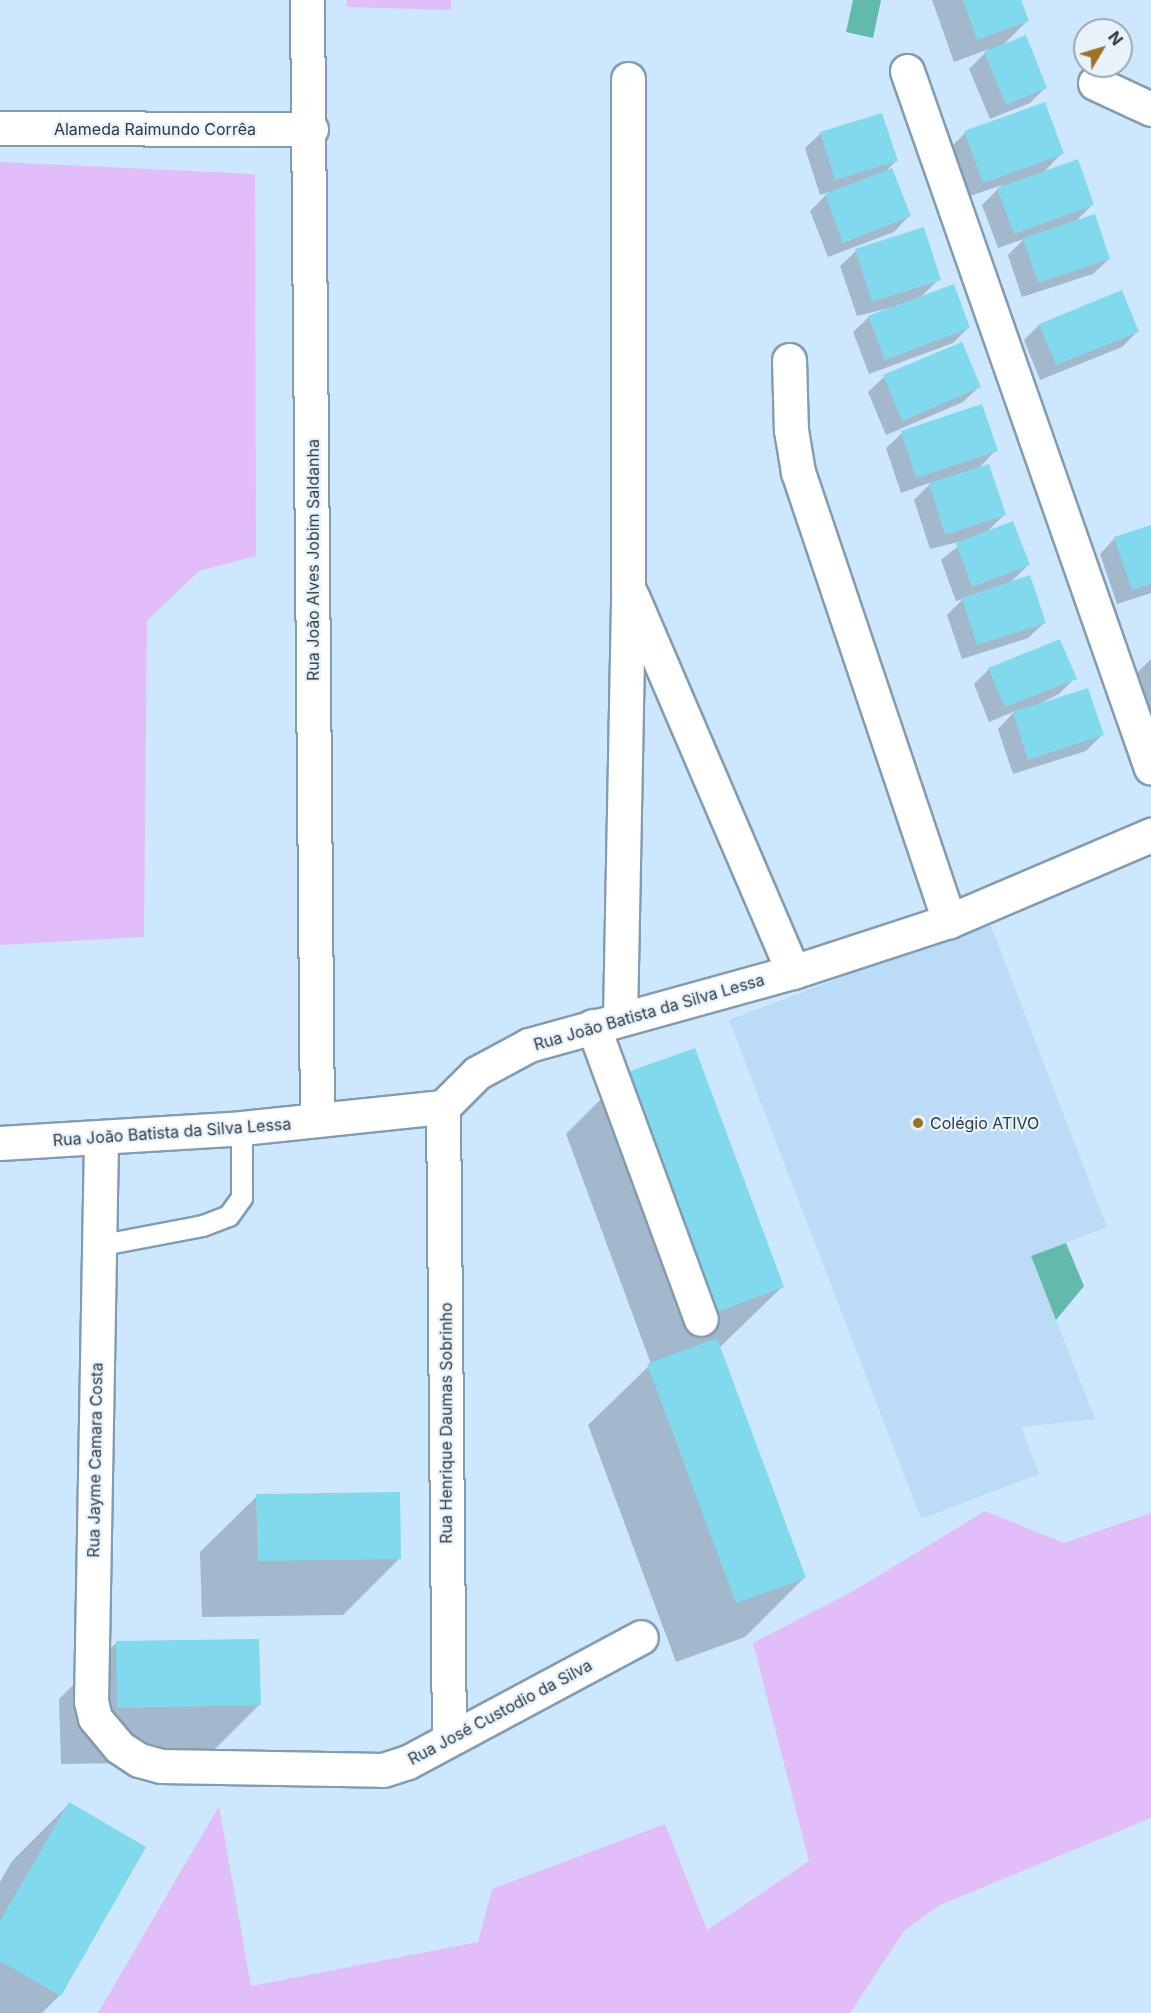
<!DOCTYPE html>
<meta charset="utf-8">
<style>
body{margin:0}
#map{position:relative;width:1151px;height:2013px;overflow:hidden;background:#cde7fe;font-family:Inter,sans-serif}
div>[style]{position:absolute}
.built>*{inset:0;background:#bbdbf7}
.green>*{inset:0;background:#e1bef9}
.water>*{inset:0;background:#62bbaa}
.shadow>*{inset:0;background:#0003}
.building>*{inset:0;background:#80d9ec}
.roads{filter:drop-shadow(2px 0 #839cb2) drop-shadow(-2px 0 #839cb2) drop-shadow(0 2px #839cb2) drop-shadow(0 -2px #839cb2)}
.service>*{height:20px;margin:-10px;padding:0 10px;transform-origin:10px;border-radius:10px;background:#fff}
.minor>*{height:33px;margin:-16.5px;padding:0 16.5px;transform-origin:16.5px;border-radius:16.5px;background:#fff}
.dots>*{width:16px;height:16px;translate:-50% -50%;box-sizing:border-box;border:3px solid #e7f2fb;border-radius:50%}
span{translate:-50% -50%;white-space:nowrap;text-align:center;line-height:1.15;-webkit-text-stroke:4.5px #e7f2fb;paint-order:stroke}
.street-label{font-size:16px;color:#303a43}
.poi-label{font-size:16px;color:#303a43}
.left{translate:0 -50%;text-align:left}
.north{position:absolute;left:1073px;top:18px;width:60px;height:60px;box-sizing:border-box;background:#e7f2fb;border:2px solid #9ea8b1;border-radius:50%;rotate:52deg;font-size:16px;font-weight:700;line-height:24px;text-align:center;color:#303a43}
.north::after{content:'';display:block;margin:auto;width:21px;height:27px;background:#9c7421;clip-path:polygon(50% 0,100% 100%,50% 72%,0 100%)}
</style>
<div id="map">
<div class="built">
<div style="clip-path:polygon(989px 921px,1107px 1227px,1031px 1256px,1095px 1419px,1021px 1427px,1039px 1474px,921px 1519px,729px 1020px)"></div>
</div>
<div class="green">
<div style="clip-path:polygon(347px 0,451px 0,451px 10px,347px 7px)"></div>
<div style="clip-path:polygon(0 162px,255px 174px,256px 556px,199px 571px,147px 621px,144px 937px,0 945px)"></div>
<div style="clip-path:polygon(985px 1511px,1064px 1543px,1151px 1513px,1151px 1818px,940px 1905px,904px 1931px,850px 2013px,98px 2013px,219px 1806px,251px 1986px,478px 1942px,492px 1889px,665px 1824px,707px 1930px,809px 1861px,753px 1643px,855px 1590px)"></div>
</div>
<div class="water">
<div style="clip-path:polygon(853px 0,881px 0,873px 38px,846px 32px)"></div>
<div style="clip-path:polygon(1066px 1243px,1084px 1286px,1056px 1320px,1031px 1256px)"></div>
</div>
<div class="shadow">
<div style="clip-path:polygon(932px 0,1020px 0,1027px 21px,1001px 47px,1045px 88px,1030px 103px,990px 119px,969px 69px,989px 49px,954px 62px)"></div>
<div style="clip-path:polygon(821px 133px,896px 161px,884px 173px,909px 216px,894px 232px,828px 257px,810px 211px,829px 192px,820px 195px,805px 148px)"></div>
<div style="clip-path:polygon(965px 133px,1062px 153px,1042px 174px,1092px 205px,1075px 222px,1109px 259px,1093px 274px,1022px 297px,1008px 255px,1024px 239px,998px 248px,982px 205px,1002px 185px,967px 197px,950px 148px)"></div>
<div style="clip-path:polygon(856px 251px,939px 279px,921px 297px,969px 327px,953px 343px,869px 374px,853px 332px,869px 317px,898px 306px,857px 316px,840px 266px)"></div>
<div style="clip-path:polygon(1039px 325px,1137px 332px,1122px 347px,1040px 380px,1024px 340px)"></div>
<div style="clip-path:polygon(884px 377px,979px 387px,963px 402px,886px 435px,868px 392px)"></div>
<div style="clip-path:polygon(902px 433px,996px 450px,978px 469px,1004px 515px,986px 533px,1028px 565px,1009px 584px,1044px 623px,1028px 638px,962px 659px,947px 615px,963px 599px,956px 601px,941px 560px,966px 540px,930px 549px,914px 500px,932px 482px,901px 493px,886px 448px)"></div>
<div style="clip-path:polygon(1151px 527px,1151px 593px,1117px 604px,1100px 554px,1115px 538px)"></div>
<div style="clip-path:polygon(1151px 659px,1151px 716px,1135px 675px)"></div>
<div style="clip-path:polygon(989px 669px,1075px 678px,1059px 694px,1035px 706px,1102px 735px,1086px 751px,1013px 774px,998px 729px,1015px 711px,989px 722px,974px 684px)"></div>
<div style="clip-path:polygon(626px 1074px,782px 1287px,719px 1348px,804px 1578px,745px 1637px,676px 1662px,588px 1425px,651px 1364px,566px 1134px)"></div>
<div style="clip-path:polygon(257px 1496px,400px 1558px,343px 1615px,202px 1617px,200px 1552px)"></div>
<div style="clip-path:polygon(116px 1643px,259px 1705px,202px 1762px,61px 1764px,59px 1699px)"></div>
<div style="clip-path:polygon(69px 1804px,60px 1995px,42px 2013px,0 2013px,0 1882px,12px 1861px)"></div>
</div>
<div class="building">
<div style="clip-path:polygon(963px 0,1021px 0,1029px 21px,977px 40px)"></div>
<div style="clip-path:polygon(1026px 35px,1047px 88px,1006px 105px,984px 52px)"></div>
<div style="clip-path:polygon(1045px 102px,1064px 154px,983px 183px,964px 131px)"></div>
<div style="clip-path:polygon(882px 113px,898px 161px,835px 180px,820px 132px)"></div>
<div style="clip-path:polygon(1078px 159px,1094px 205px,1014px 234px,997px 188px)"></div>
<div style="clip-path:polygon(892px 168px,911px 216px,843px 243px,825px 194px)"></div>
<div style="clip-path:polygon(1095px 214px,1110px 259px,1038px 283px,1023px 238px)"></div>
<div style="clip-path:polygon(924px 227px,941px 280px,872px 302px,855px 249px)"></div>
<div style="clip-path:polygon(954px 284px,970px 328px,885px 360px,868px 316px)"></div>
<div style="clip-path:polygon(1122px 290px,1139px 332px,1056px 365px,1039px 324px)"></div>
<div style="clip-path:polygon(962px 342px,981px 387px,902px 421px,883px 375px)"></div>
<div style="clip-path:polygon(982px 404px,998px 451px,916px 478px,901px 431px)"></div>
<div style="clip-path:polygon(989px 464px,1006px 515px,945px 535px,929px 483px)"></div>
<div style="clip-path:polygon(1013px 521px,1030px 565px,972px 587px,956px 543px)"></div>
<div style="clip-path:polygon(1151px 525px,1151px 584px,1132px 590px,1114px 537px)"></div>
<div style="clip-path:polygon(1030px 575px,1046px 623px,977px 645px,962px 598px)"></div>
<div style="clip-path:polygon(1060px 639px,1077px 679px,1005px 707px,988px 668px)"></div>
<div style="clip-path:polygon(1088px 688px,1104px 735px,1028px 760px,1013px 712px)"></div>
<div style="clip-path:polygon(695px 1048px,784px 1287px,714px 1313px,625px 1073px)"></div>
<div style="clip-path:polygon(717px 1338px,806px 1578px,736px 1603px,647px 1364px)"></div>
<div style="clip-path:polygon(400px 1492px,401px 1559px,258px 1561px,256px 1494px)"></div>
<div style="clip-path:polygon(259px 1639px,261px 1705px,117px 1708px,116px 1641px)"></div>
<div style="clip-path:polygon(69px 1802px,146px 1847px,61px 1996px,0 1961px,0 1921px)"></div>
</div>
<div class="roads">
<div class="service">
<div style="left:98px;top:1246px;width:107px;rotate:-10.8deg"></div>
<div style="left:203px;top:1226px;width:28px;rotate:-21deg"></div>
<div style="left:229px;top:1216px;width:22px;rotate:-54deg"></div>
<div style="left:242px;top:1198px;width:70px;rotate:-90deg"></div>
</div>
<div class="minor">
<div style="left:307px;top:0;width:1120px;rotate:89.49deg"></div>
<div style="left:907px;top:71px;width:738px;rotate:70.71deg"></div>
<div style="left:1095px;top:83px;width:62px;rotate:24.9deg"></div>
<div style="left:0;top:128px;width:311px;rotate:0.2deg"></div>
<div style="left:789px;top:360px;width:70px;rotate:88.4deg"></div>
<div style="left:791px;top:430px;width:43px;rotate:80.5deg"></div>
<div style="left:798px;top:472px;width:474px;rotate:71.4deg"></div>
<div style="left:632px;top:596px;width:409px;rotate:66.8deg"></div>
<div style="left:620px;top:1019px;width:433px;rotate:-88.9deg"></div>
<div style="left:628px;top:586px;width:507px;rotate:-90deg"></div>
<div style="left:593px;top:1026px;width:312px;rotate:69.8deg"></div>
<div style="left:443px;top:1107px;width:631px;rotate:89.46deg"></div>
<div style="left:101px;top:1140px;width:561px;rotate:91.02deg"></div>
<div style="left:91px;top:1701px;width:17px;rotate:77deg"></div>
<div style="left:95px;top:1718px;width:38px;rotate:50deg"></div>
<div style="left:119px;top:1747px;width:24px;rotate:33deg"></div>
<div style="left:139px;top:1760px;width:23px;rotate:15deg"></div>
<div style="left:161px;top:1766px;width:222px;rotate:1deg"></div>
<div style="left:383px;top:1770px;width:26px;rotate:-18deg"></div>
<div style="left:408px;top:1762px;width:264px;rotate:-28.2deg"></div>
<div style="left:0;top:1143px;width:242px;rotate:-3.5deg"></div>
<div style="left:242px;top:1128px;width:202px;rotate:-6deg"></div>
<div style="left:443px;top:1107px;width:48px;rotate:-45deg"></div>
<div style="left:477px;top:1073px;width:59px;rotate:-28.3deg"></div>
<div style="left:529px;top:1045px;width:274px;rotate:-15.5deg"></div>
<div style="left:793px;top:972px;width:164px;rotate:-18.1deg"></div>
<div style="left:949px;top:921px;width:220px;rotate:-23.1deg"></div>
</div>
</div>
<div class="dots">
<div style="left:918px;top:1123px;background:#9c7421"></div>
</div>
<div class="street-label">
<span style="left:155px;top:129px">Alameda Raimundo Corrêa</span>
<span style="left:313px;top:560px;rotate:-90deg">Rua João Alves Jobim Saldanha</span>
<span style="left:649px;top:1012px;rotate:-16deg">Rua João Batista da Silva Lessa</span>
<span style="left:172px;top:1132px;rotate:-4deg">Rua João Batista da Silva Lessa</span>
<span style="left:446px;top:1423px;rotate:-90deg">Rua Henrique Daumas Sobrinho</span>
<span style="left:95px;top:1460px;rotate:-89deg">Rua Jayme Camara Costa</span>
<span style="left:500px;top:1712px;rotate:-28deg">Rua José Custodio da Silva</span>
</div>
<div class="poi-label">
<span class="left" style="left:930px;top:1123px">Colégio ATIVO</span>
</div>
<div class="north">N</div>
</div>
